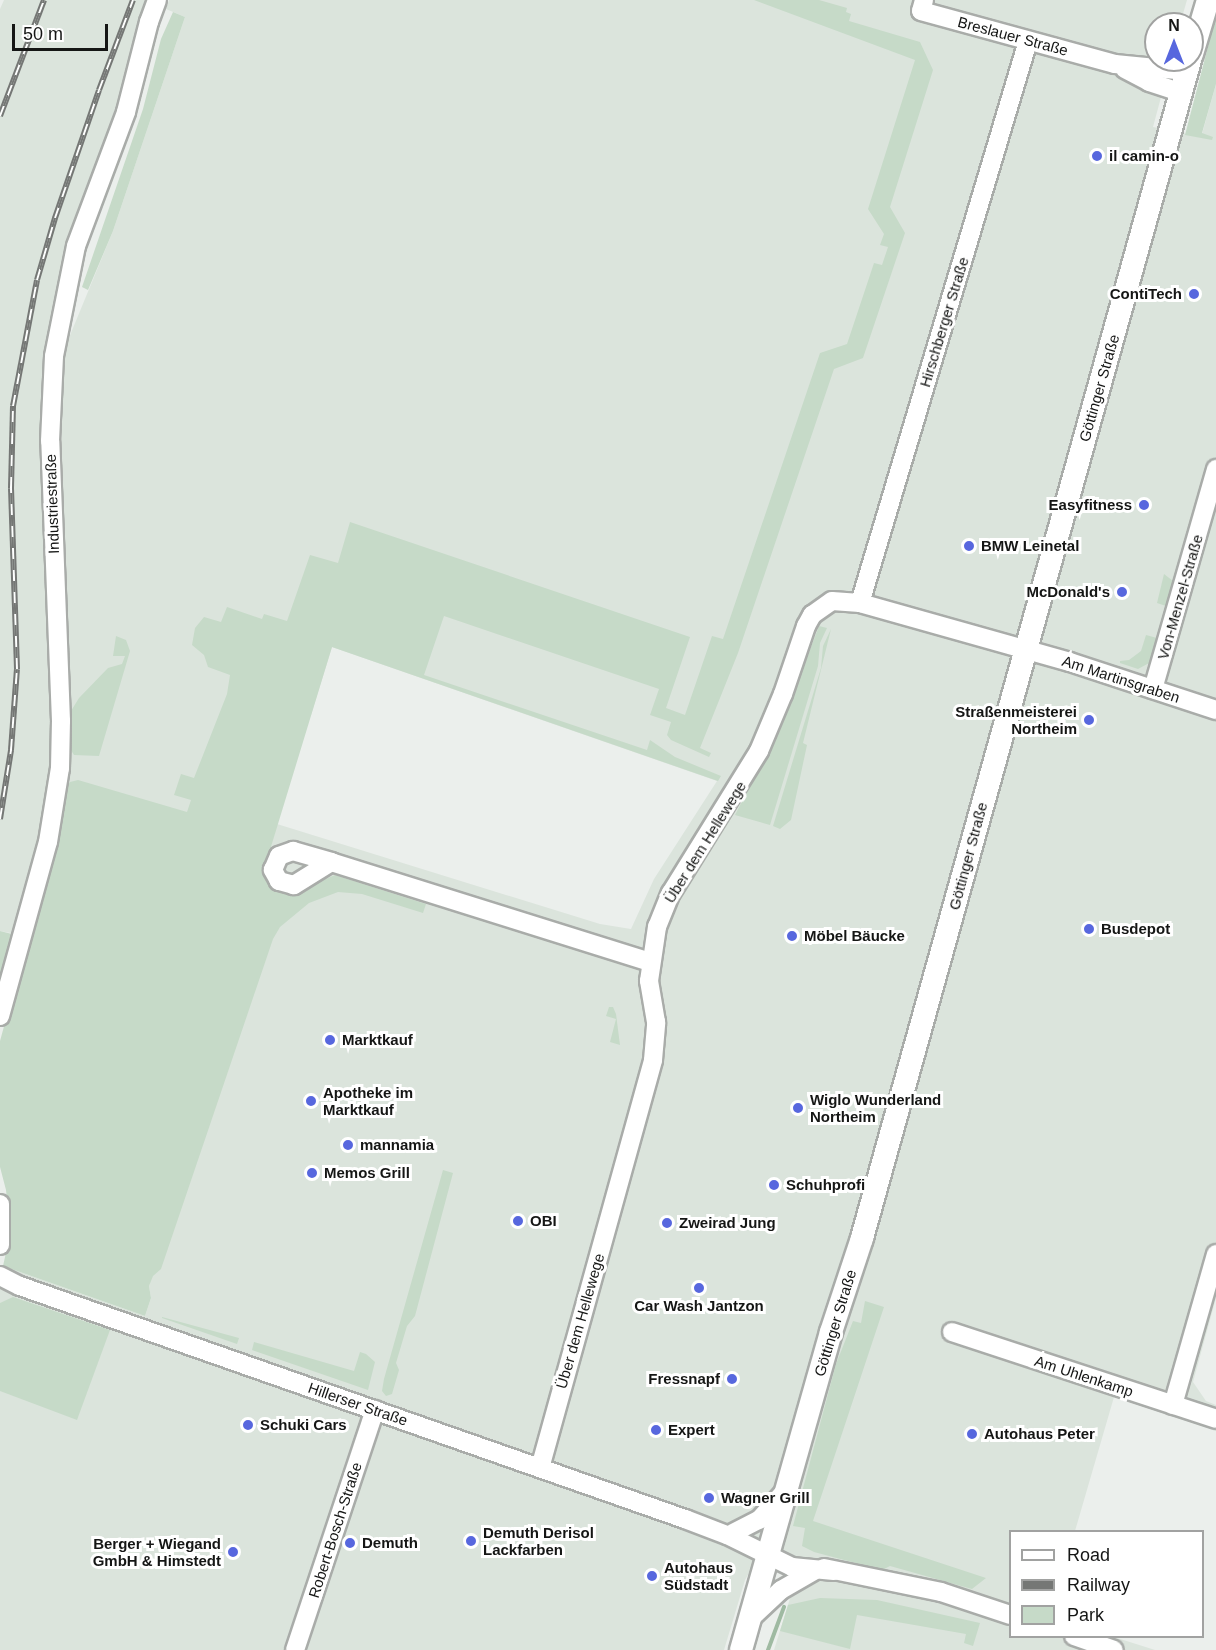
<!DOCTYPE html>
<meta charset="utf-8">
<style>
body{margin:0}
#map{position:relative;width:1216px;height:1650px;overflow:hidden;background:#ebefec;font-family:Helvetica,sans-serif}
div>[style]{position:absolute}
.built>*{inset:0;background:#dbe4dc}
.green>*{inset:0;background:#c6dac8}
.stream>*{height:4px;margin:-2px;padding:0 2px;transform-origin:2px;border-radius:2px;background:#9fbaa2}
.roads{filter:drop-shadow(2px 0 #a9aca9) drop-shadow(-2px 0 #a9aca9) drop-shadow(0 2px #a9aca9) drop-shadow(0 -2px #a9aca9)}
.minor>*{height:18px;margin:-9px;padding:0 9px;transform-origin:9px;border-radius:9px;background:#fff}
.major>*{height:22px;margin:-11px;padding:0 11px;transform-origin:11px;border-radius:11px;background:#fff}
.rail>*{height:6px;margin-top:-3px;transform-origin:0;background:repeating-linear-gradient(90deg,#fff 0 11px,#757775 0 22px);box-sizing:border-box;border-block:2px solid #757775}
.dots>*{width:16px;height:16px;translate:-50% -50%;box-sizing:border-box;border:3px solid #fff;border-radius:50%}
span{translate:-50% -50%;white-space:nowrap;text-align:center;line-height:1.15;-webkit-text-stroke:6px #fff;paint-order:stroke}
.street-label{font-size:15px;color:#151615}
.poi-label{font-size:15px;color:#151615;font-weight:700}
.left{translate:0 -50%;text-align:left}
.right{translate:-100% -50%;text-align:right}
.legend{position:absolute;left:1009px;top:1530px;width:195px;height:108px;box-sizing:border-box;background:#fff;border:2px solid #a1a2a1;margin:0;padding:8px 10px;list-style:none;font-size:18px;color:#151615}
.legend li{display:flex;align-items:center;gap:12px;height:30px}
.legend b{width:30px;border:2px solid #a1a2a1}
.north{position:absolute;left:1144px;top:12px;width:60px;height:60px;box-sizing:border-box;background:#fff;border:2px solid #a1a2a1;border-radius:50%;rotate:0deg;font-size:16px;font-weight:700;line-height:24px;text-align:center;color:#151615}
.north::after{content:'';display:block;margin:auto;width:21px;height:27px;background:#5767de;clip-path:polygon(50% 0,100% 100%,50% 72%,0 100%)}
.scale{position:absolute;left:12px;top:24px;width:96px;height:27px;box-sizing:border-box;border:3px solid #151615;border-top:0;padding-left:8px;font-size:18px;line-height:21px;white-space:nowrap;color:#151615;-webkit-text-stroke:4px #fff;paint-order:stroke}
</style>
<div id="map">
<div class="built">
<div style="clip-path:polygon(4px 0,150px 0,108px 132px,68px 245px,52px 316px,42px 392px,45px 501px,55px 696px,49px 800px,16px 934px,0 931px,0 9px)"></div>
<div style="clip-path:polygon(169px 0,1187px 0,1180px 24px,1156px 24px,1156px 60px,1171px 60px,1153px 127px,1212px 139px,1202px 134px,1216px 84px,1216px 1298px,1193px 1382px,1206px 1401px,1216px 1405px,1216px 1431px,1114px 1397px,1075px 1531px,1010px 1532px,1010px 1636px,1114px 1637px,1155px 1650px,774px 1650px,800px 1566px,764px 1547px,745px 1580px,724px 1650px,0 1650px,0 1265px,145px 1316px,151px 1298px,149px 1286px,277px 824px,600px 924px,631px 929px,654px 879px,717px 781px,332px 647px,311px 715px,212px 848px,61px 816px,69px 747px,58px 429px,59px 393px,66px 345px,113px 231px,185px 17px,166px 9px)"></div>
</div>
<div class="green">
<div style="clip-path:polygon(754px 0,819px 0,847px 8px,846px 12px,851px 14px,849px 21px,920px 42px,933px 70px,890px 207px,905px 233px,863px 358px,834px 369px,738px 653px,700px 748px,711px 753px,709px 757px,671px 740px,667px 735px,671px 722px,650px 715px,659px 689px,444px 616px,424px 675px,647px 750px,650px 740px,675px 757px,721px 776px,718px 781px,332px 647px,263px 873px,272px 885px,282px 892px,300px 890px,335px 875px,426px 904px,423px 913px,362px 894px,338px 892px,309px 903px,280px 927px,273px 939px,161px 1269px,153px 1276px,149px 1286px,151px 1298px,145px 1316px,3px 1266px,9px 1239px,9px 1221px,6px 1190px,0 1167px,0 1041px,56px 836px,65px 789px,70px 782px,78px 780px,187px 812px,191px 800px,174px 795px,181px 774px,194px 778px,227px 694px,230px 675px,208px 667px,204px 655px,192px 645px,195px 628px,204px 617px,221px 622px,227px 607px,262px 619px,264px 614px,287px 621px,310px 555px,338px 563px,350px 522px,690px 637px,666px 708px,685px 715px,712px 636px,723px 639px,820px 353px,847px 344px,874px 263px,882px 265px,888px 247px,880px 245px,884px 234px,868px 209px,915px 60px)"></div>
<div style="clip-path:polygon(173px 12px,185px 17px,113px 231px,88px 290px,82px 287px,143px 109px,161px 39px)"></div>
<div style="clip-path:polygon(1216px 16px,1216px 84px,1202px 133px,1213px 137px,1212px 140px,1185px 135px)"></div>
<div style="clip-path:polygon(1164px 574px,1173px 581px,1166px 606px,1157px 603px)"></div>
<div style="clip-path:polygon(819px 626px,827px 628px,820px 643px,818px 666px,770px 825px,735px 815px,783px 721px)"></div>
<div style="clip-path:polygon(831px 629px,803px 743px,807px 745px,791px 820px,780px 829px,773px 826px,821px 668px,823px 646px)"></div>
<div style="clip-path:polygon(1146px 635px,1157px 638px,1151px 662px,1138px 669px,1120px 663px,1120px 661px,1129px 660px,1141px 651px)"></div>
<div style="clip-path:polygon(116px 636px,126px 640px,130px 651px,99px 756px,74px 755px,69px 747px,71px 711px,79px 698px,108px 668px,122px 664px,125px 656px,113px 656px)"></div>
<div style="clip-path:polygon(0 931px,16px 935px,0 992px)"></div>
<div style="clip-path:polygon(609px 1007px,613px 1007px,616px 1014px,620px 1045px,610px 1042px,616px 1019px,606px 1016px)"></div>
<div style="clip-path:polygon(443px 1170px,453px 1173px,415px 1316px,407px 1326px,396px 1363px,399px 1370px,392px 1394px,386px 1396px,382px 1391px,384px 1379px)"></div>
<div style="clip-path:polygon(13px 1297px,110px 1330px,77px 1420px,0 1391px,0 1303px)"></div>
<div style="clip-path:polygon(865px 1301px,884px 1307px,813px 1521px,986px 1578px,972px 1589px,890px 1566px,882px 1570px,814px 1552px,802px 1546px,805px 1528px,793px 1526px,836px 1364px,853px 1321px,861px 1323px)"></div>
<div style="clip-path:polygon(162px 1317px,239px 1338px,237px 1344px,162px 1318px)"></div>
<div style="clip-path:polygon(254px 1342px,354px 1371px,360px 1352px,366px 1354px,375px 1362px,368px 1390px,252px 1350px)"></div>
<div style="clip-path:polygon(820px 1598px,877px 1600px,980px 1623px,973px 1646px,964px 1643px,966px 1634px,857px 1615px,850px 1649px,780px 1631px,788px 1605px)"></div>
</div>
<div class="stream">
<div style="left:768px;top:1650px;width:46px;rotate:-69.6deg"></div>
</div>
<div class="roads">
<div class="minor">
<div style="left:924px;top:0;width:11px;rotate:105deg"></div>
<div style="left:921px;top:11px;width:201px;rotate:15.3deg"></div>
<div style="left:1115px;top:64px;width:72px;rotate:5.6deg"></div>
<div style="left:1125px;top:69px;width:27px;rotate:28deg"></div>
<div style="left:1149px;top:82px;width:33px;rotate:18deg"></div>
<div style="left:860px;top:603px;width:587px;rotate:-73.36deg"></div>
<div style="left:1153px;top:689px;width:229px;rotate:-74deg"></div>
<div style="left:331px;top:862px;width:44px;rotate:148.1deg"></div>
<div style="left:294px;top:885px;width:16px;rotate:-165deg"></div>
<div style="left:279px;top:881px;width:13px;rotate:-119deg"></div>
<div style="left:273px;top:870px;width:15px;rotate:-67deg"></div>
<div style="left:279px;top:856px;width:15px;rotate:-20deg"></div>
<div style="left:293px;top:851px;width:40px;rotate:16deg"></div>
<div style="left:331px;top:862px;width:334px;rotate:17.4deg"></div>
<div style="left:0;top:1016px;width:180px;rotate:-74.6deg"></div>
<div style="left:48px;top:842px;width:75px;rotate:-80.8deg"></div>
<div style="left:60px;top:768px;width:47px;rotate:-88.8deg"></div>
<div style="left:61px;top:721px;width:280px;rotate:-92.2deg"></div>
<div style="left:50px;top:441px;width:85px;rotate:-87.3deg"></div>
<div style="left:54px;top:356px;width:112px;rotate:-78.7deg"></div>
<div style="left:76px;top:246px;width:143px;rotate:-69.5deg"></div>
<div style="left:126px;top:112px;width:93px;rotate:-75.7deg"></div>
<div style="left:149px;top:22px;width:23px;rotate:-70deg"></div>
<div style="left:0;top:1204px;width:41px;rotate:90deg"></div>
<div style="left:0;top:1276px;width:22px;rotate:27deg"></div>
<div style="left:20px;top:1286px;width:705px;rotate:19.31deg"></div>
<div style="left:685px;top:1519px;width:45px;rotate:20.9deg"></div>
<div style="left:727px;top:1535px;width:72px;rotate:26.2deg"></div>
<div style="left:792px;top:1567px;width:42px;rotate:5.4deg"></div>
<div style="left:952px;top:1332px;width:278px;rotate:18.2deg"></div>
<div style="left:1173px;top:1405px;width:157px;rotate:-74.1deg"></div>
<div style="left:540px;top:1468px;width:423px;rotate:-74.5deg"></div>
<div style="left:653px;top:1060px;width:38px;rotate:-85deg"></div>
<div style="left:656px;top:1022px;width:42px;rotate:-99.7deg"></div>
<div style="left:649px;top:981px;width:55px;rotate:-81.6deg"></div>
<div style="left:657px;top:927px;width:37px;rotate:-68deg"></div>
<div style="left:671px;top:893px;width:167px;rotate:-58.2deg"></div>
<div style="left:759px;top:751px;width:62px;rotate:-67.2deg"></div>
<div style="left:783px;top:694px;width:72px;rotate:-71.3deg"></div>
<div style="left:806px;top:626px;width:13px;rotate:-61deg"></div>
<div style="left:812px;top:615px;width:24px;rotate:-35deg"></div>
<div style="left:832px;top:601px;width:28px;rotate:4deg"></div>
<div style="left:860px;top:603px;width:218px;rotate:15.7deg"></div>
<div style="left:1070px;top:662px;width:154px;rotate:18.2deg"></div>
<div style="left:733px;top:1533px;width:29px;rotate:-27deg"></div>
<div style="left:759px;top:1520px;width:38px;rotate:-48deg"></div>
<div style="left:824px;top:1568px;width:119px;rotate:11.6deg"></div>
<div style="left:941px;top:1592px;width:73px;rotate:18.4deg"></div>
<div style="left:750px;top:1619px;width:42px;rotate:-43.1deg"></div>
<div style="left:781px;top:1590px;width:38px;rotate:-30deg"></div>
<div style="left:1074px;top:1636px;width:42px;rotate:19.3deg"></div>
<div style="left:295px;top:1650px;width:253px;rotate:-71.6deg"></div>
</div>
<div class="major">
<div style="left:1192px;top:54px;width:56px;rotate:-73.5deg"></div>
<div style="left:741px;top:1650px;width:330px;rotate:-74.2deg"></div>
<div style="left:831px;top:1332px;width:99px;rotate:-71.7deg"></div>
<div style="left:862px;top:1238px;width:1223px;rotate:-74.44deg"></div>
</div>
</div>
<div class="rail">
<div style="left:0;top:116px;width:124px;rotate:-69.2deg"></div>
<div style="left:0;top:819px;width:70px;rotate:-80.9deg"></div>
<div style="left:11px;top:750px;width:81px;rotate:-85.8deg"></div>
<div style="left:17px;top:669px;width:181px;rotate:-91.9deg"></div>
<div style="left:11px;top:488px;width:82px;rotate:-88.6deg"></div>
<div style="left:13px;top:406px;width:128px;rotate:-79.2deg"></div>
<div style="left:37px;top:280px;width:65px;rotate:-73.8deg"></div>
<div style="left:55px;top:218px;width:135px;rotate:-71deg"></div>
<div style="left:99px;top:90px;width:96px;rotate:-69.3deg"></div>
</div>
<div class="dots">
<div style="left:1097px;top:156px;background:#5767de"></div>
<div style="left:1194px;top:294px;background:#5767de"></div>
<div style="left:1144px;top:505px;background:#5767de"></div>
<div style="left:969px;top:546px;background:#5767de"></div>
<div style="left:1122px;top:592px;background:#5767de"></div>
<div style="left:1089px;top:720px;background:#5767de"></div>
<div style="left:1089px;top:929px;background:#5767de"></div>
<div style="left:792px;top:936px;background:#5767de"></div>
<div style="left:330px;top:1040px;background:#5767de"></div>
<div style="left:311px;top:1101px;background:#5767de"></div>
<div style="left:798px;top:1108px;background:#5767de"></div>
<div style="left:348px;top:1145px;background:#5767de"></div>
<div style="left:312px;top:1173px;background:#5767de"></div>
<div style="left:774px;top:1185px;background:#5767de"></div>
<div style="left:518px;top:1221px;background:#5767de"></div>
<div style="left:667px;top:1223px;background:#5767de"></div>
<div style="left:699px;top:1288px;background:#5767de"></div>
<div style="left:732px;top:1379px;background:#5767de"></div>
<div style="left:248px;top:1425px;background:#5767de"></div>
<div style="left:656px;top:1430px;background:#5767de"></div>
<div style="left:972px;top:1434px;background:#5767de"></div>
<div style="left:709px;top:1498px;background:#5767de"></div>
<div style="left:471px;top:1541px;background:#5767de"></div>
<div style="left:350px;top:1543px;background:#5767de"></div>
<div style="left:233px;top:1552px;background:#5767de"></div>
<div style="left:652px;top:1576px;background:#5767de"></div>
</div>
<div class="street-label">
<span style="left:1013px;top:36px;rotate:15deg">Breslauer Straße</span>
<span style="left:944px;top:322px;rotate:-73deg">Hirschberger Straße</span>
<span style="left:1099px;top:388px;rotate:-74deg">Göttinger Straße</span>
<span style="left:52px;top:504px;rotate:-92deg">Industriestraße</span>
<span style="left:1180px;top:597px;rotate:-74deg">Von-Menzel-Straße</span>
<span style="left:1121px;top:679px;rotate:18deg">Am Martinsgraben</span>
<span style="left:705px;top:842px;rotate:-58deg">Über dem Hellewege</span>
<span style="left:968px;top:856px;rotate:-75deg">Göttinger Straße</span>
<span style="left:580px;top:1321px;rotate:-74deg">Über dem Hellewege</span>
<span style="left:835px;top:1323px;rotate:-73deg">Göttinger Straße</span>
<span style="left:1084px;top:1376px;rotate:18deg">Am Uhlenkamp</span>
<span style="left:358px;top:1404px;rotate:19deg">Hillerser Straße</span>
<span style="left:335px;top:1530px;rotate:-72deg">Robert-Bosch-Straße</span>
</div>
<div class="poi-label">
<span class="left" style="left:1109px;top:156px">il camin-o</span>
<span class="right" style="left:1182px;top:294px">ContiTech</span>
<span class="right" style="left:1132px;top:505px">Easyfitness</span>
<span class="left" style="left:981px;top:546px">BMW Leinetal</span>
<span class="right" style="left:1110px;top:592px">McDonald's</span>
<span class="right" style="left:1077px;top:720px">Straßenmeisterei<br>Northeim</span>
<span class="left" style="left:1101px;top:929px">Busdepot</span>
<span class="left" style="left:804px;top:936px">Möbel Bäucke</span>
<span class="left" style="left:342px;top:1040px">Marktkauf</span>
<span class="left" style="left:323px;top:1101px">Apotheke im<br>Marktkauf</span>
<span class="left" style="left:810px;top:1108px">Wiglo Wunderland<br>Northeim</span>
<span class="left" style="left:360px;top:1145px">mannamia</span>
<span class="left" style="left:324px;top:1173px">Memos Grill</span>
<span class="left" style="left:786px;top:1185px">Schuhprofi</span>
<span class="left" style="left:530px;top:1221px">OBI</span>
<span class="left" style="left:679px;top:1223px">Zweirad Jung</span>
<span style="left:699px;top:1306px">Car Wash Jantzon</span>
<span class="right" style="left:720px;top:1379px">Fressnapf</span>
<span class="left" style="left:260px;top:1425px">Schuki Cars</span>
<span class="left" style="left:668px;top:1430px">Expert</span>
<span class="left" style="left:984px;top:1434px">Autohaus Peter</span>
<span class="left" style="left:721px;top:1498px">Wagner Grill</span>
<span class="left" style="left:483px;top:1541px">Demuth Derisol<br>Lackfarben</span>
<span class="right" style="left:221px;top:1552px">Berger + Wiegand<br>GmbH &amp; Himstedt</span>
<span class="left" style="left:362px;top:1543px">Demuth</span>
<span class="left" style="left:664px;top:1576px">Autohaus<br>Südstadt</span>
</div>
<ul class="legend">
<li><b style="height:8px;background:#fff"></b>Road</li>
<li><b style="height:8px;background:#757775"></b>Railway</li>
<li><b style="height:16px;background:#c6dac8"></b>Park</li>
</ul>
<div class="north">N</div>
<div class="scale">50 m</div>
</div>
